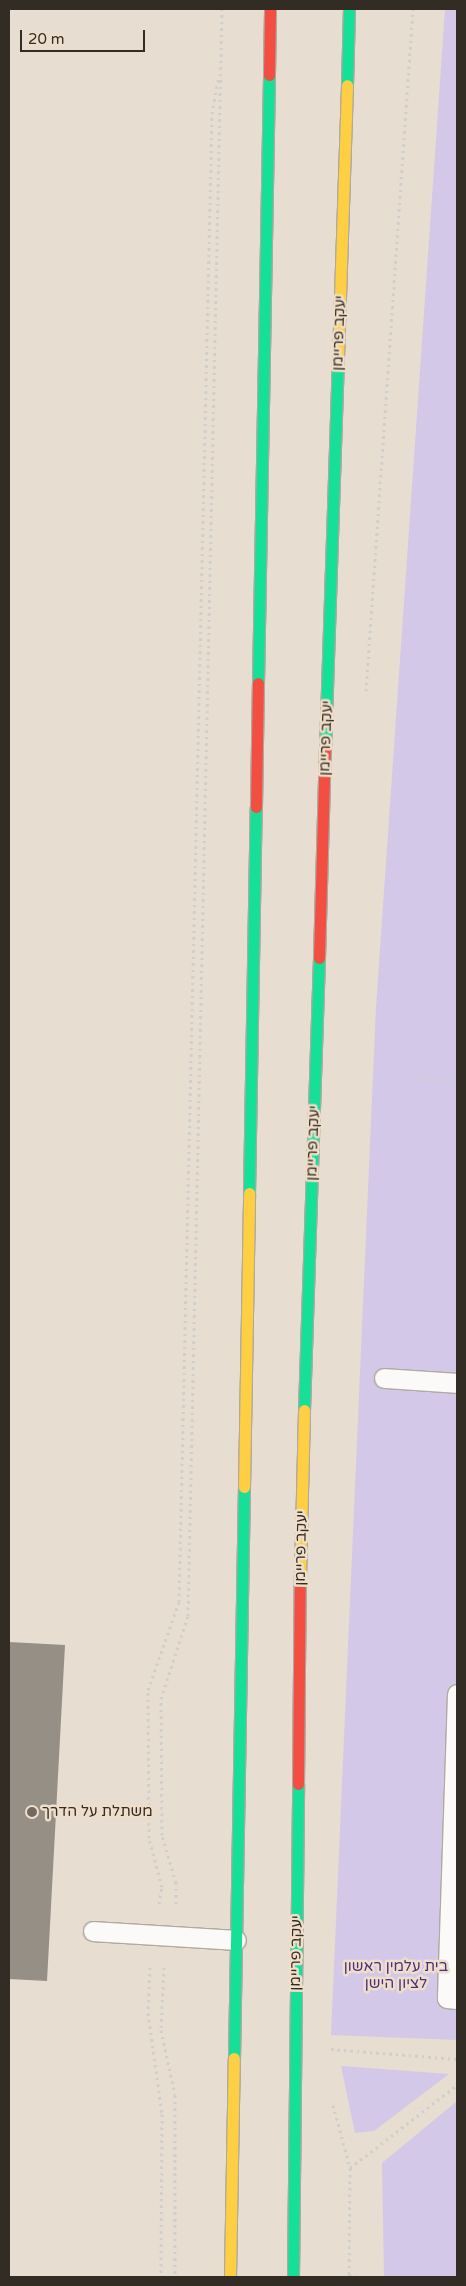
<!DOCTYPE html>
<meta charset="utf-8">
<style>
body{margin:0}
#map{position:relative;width:466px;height:2286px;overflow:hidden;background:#e7ddd1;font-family:"Varela Round",Heebo,sans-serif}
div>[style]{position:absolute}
.green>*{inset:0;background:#d4c8e8}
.building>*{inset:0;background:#968f86}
.path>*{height:3px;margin-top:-1.5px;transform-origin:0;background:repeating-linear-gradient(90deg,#d1cfcb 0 2.5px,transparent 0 6.5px)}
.roads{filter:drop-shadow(1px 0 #b0a9a0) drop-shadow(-1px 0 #b0a9a0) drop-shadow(0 1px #b0a9a0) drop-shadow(0 -1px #b0a9a0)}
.lane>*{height:19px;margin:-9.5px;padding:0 9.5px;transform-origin:9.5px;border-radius:9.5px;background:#fbfaf8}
.fast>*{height:11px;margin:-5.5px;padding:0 5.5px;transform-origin:5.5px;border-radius:5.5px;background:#16e098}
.slow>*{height:11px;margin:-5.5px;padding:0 5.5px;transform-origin:5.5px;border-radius:5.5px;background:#ffcf43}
.jam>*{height:11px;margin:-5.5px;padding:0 5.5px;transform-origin:5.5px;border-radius:5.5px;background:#f24e42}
.dots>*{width:14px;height:14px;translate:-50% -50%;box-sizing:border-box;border:2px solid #efdec9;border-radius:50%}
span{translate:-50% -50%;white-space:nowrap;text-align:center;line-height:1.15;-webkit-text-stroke:5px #efdec9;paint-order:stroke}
.street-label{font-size:15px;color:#332c24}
.poi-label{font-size:15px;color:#332c24}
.left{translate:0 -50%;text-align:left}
.park-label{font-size:15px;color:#492f81}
.frame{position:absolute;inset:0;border:10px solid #332c24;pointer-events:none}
.scale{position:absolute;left:20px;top:30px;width:125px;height:22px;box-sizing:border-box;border:2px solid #332c24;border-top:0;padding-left:6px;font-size:15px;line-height:18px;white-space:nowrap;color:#332c24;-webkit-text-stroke:4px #efdec9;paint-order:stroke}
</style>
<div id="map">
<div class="green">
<div style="clip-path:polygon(445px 9px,457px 9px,457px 2040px,331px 2035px,376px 1007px)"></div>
<div style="clip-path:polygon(341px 2066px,449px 2074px,374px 2131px,355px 2133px)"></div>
<div style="clip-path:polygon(457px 2101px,457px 2277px,384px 2277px,382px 2163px)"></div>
</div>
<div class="building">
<div style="clip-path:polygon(9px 1642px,65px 1645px,47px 1981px,9px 1979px)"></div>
</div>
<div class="path">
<div style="left:366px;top:691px;width:684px;rotate:-86.06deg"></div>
<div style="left:419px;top:1077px;width:38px;rotate:7deg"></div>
<div style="left:159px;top:1904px;width:17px;rotate:-80deg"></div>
<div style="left:162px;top:1887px;width:51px;rotate:-104.9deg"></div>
<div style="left:149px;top:1838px;width:148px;rotate:-90.4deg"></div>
<div style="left:148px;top:1690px;width:93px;rotate:-70.6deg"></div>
<div style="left:179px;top:1602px;width:1488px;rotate:-88.73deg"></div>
<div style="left:212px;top:114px;width:39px;rotate:-80deg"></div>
<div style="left:176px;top:1904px;width:21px;rotate:-90deg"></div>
<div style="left:176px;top:1883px;width:50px;rotate:-106.3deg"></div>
<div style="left:162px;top:1835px;width:136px;rotate:-90.4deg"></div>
<div style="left:161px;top:1699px;width:87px;rotate:-72deg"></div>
<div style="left:188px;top:1616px;width:1607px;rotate:-88.79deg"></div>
<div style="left:150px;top:1967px;width:46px;rotate:92.5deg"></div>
<div style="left:148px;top:2013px;width:102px;rotate:82.1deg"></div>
<div style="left:162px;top:2114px;width:163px;rotate:90.4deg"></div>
<div style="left:164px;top:1967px;width:63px;rotate:92.7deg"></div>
<div style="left:161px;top:2030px;width:66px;rotate:77.8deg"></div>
<div style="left:175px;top:2095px;width:182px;rotate:90deg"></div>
<div style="left:331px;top:2049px;width:126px;rotate:4.5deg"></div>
<div style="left:333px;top:2105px;width:65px;rotate:74.9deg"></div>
<div style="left:350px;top:2168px;width:109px;rotate:90.5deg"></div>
<div style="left:350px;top:2168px;width:135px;rotate:-37.8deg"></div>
<div style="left:349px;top:2276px;width:18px;rotate:3deg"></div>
</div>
<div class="roads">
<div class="lane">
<div style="left:384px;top:1378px;width:73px;rotate:3.9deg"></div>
<div style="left:457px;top:1694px;width:304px;rotate:91.9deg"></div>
<div style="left:447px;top:1998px;width:10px;rotate:6deg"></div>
<div style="left:93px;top:1931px;width:143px;rotate:3.6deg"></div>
</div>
<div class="fast">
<div style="left:347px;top:85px;width:76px;rotate:-88.5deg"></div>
<div style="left:258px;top:683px;width:608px;rotate:-88.96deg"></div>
<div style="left:325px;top:749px;width:392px;rotate:-88.1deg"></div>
<div style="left:249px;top:1193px;width:386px;rotate:-89deg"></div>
<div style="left:304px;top:1410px;width:452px;rotate:-88.1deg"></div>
<div style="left:234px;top:2058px;width:571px;rotate:-89deg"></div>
<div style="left:293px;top:2277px;width:493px;rotate:-89.4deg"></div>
</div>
<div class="slow">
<div style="left:338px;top:357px;width:272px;rotate:-88.1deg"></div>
<div style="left:244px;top:1487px;width:294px;rotate:-89deg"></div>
<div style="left:300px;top:1575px;width:165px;rotate:-88.6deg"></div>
<div style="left:230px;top:2277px;width:219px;rotate:-89deg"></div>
</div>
<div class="jam">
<div style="left:269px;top:75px;width:66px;rotate:-89.1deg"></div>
<div style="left:256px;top:807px;width:124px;rotate:-89.1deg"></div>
<div style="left:319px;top:958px;width:209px;rotate:-88.4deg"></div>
<div style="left:298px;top:1784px;width:209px;rotate:-89.5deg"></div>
</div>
</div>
<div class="dots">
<div style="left:32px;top:1812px;background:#726a61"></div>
</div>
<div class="street-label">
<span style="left:339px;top:333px;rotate:-88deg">יעקב פריימן</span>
<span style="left:326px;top:738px;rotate:-88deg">יעקב פריימן</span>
<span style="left:313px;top:1143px;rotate:-88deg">יעקב פריימן</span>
<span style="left:301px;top:1548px;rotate:-89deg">יעקב פריימן</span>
<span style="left:296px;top:1953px;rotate:-89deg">יעקב פריימן</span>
</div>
<div class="poi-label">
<span class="left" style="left:42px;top:1812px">משתלת על הדרך</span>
</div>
<div class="park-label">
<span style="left:396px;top:1975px">בית עלמין ראשון<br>לציון הישן</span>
</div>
<div class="frame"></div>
<div class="scale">20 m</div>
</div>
